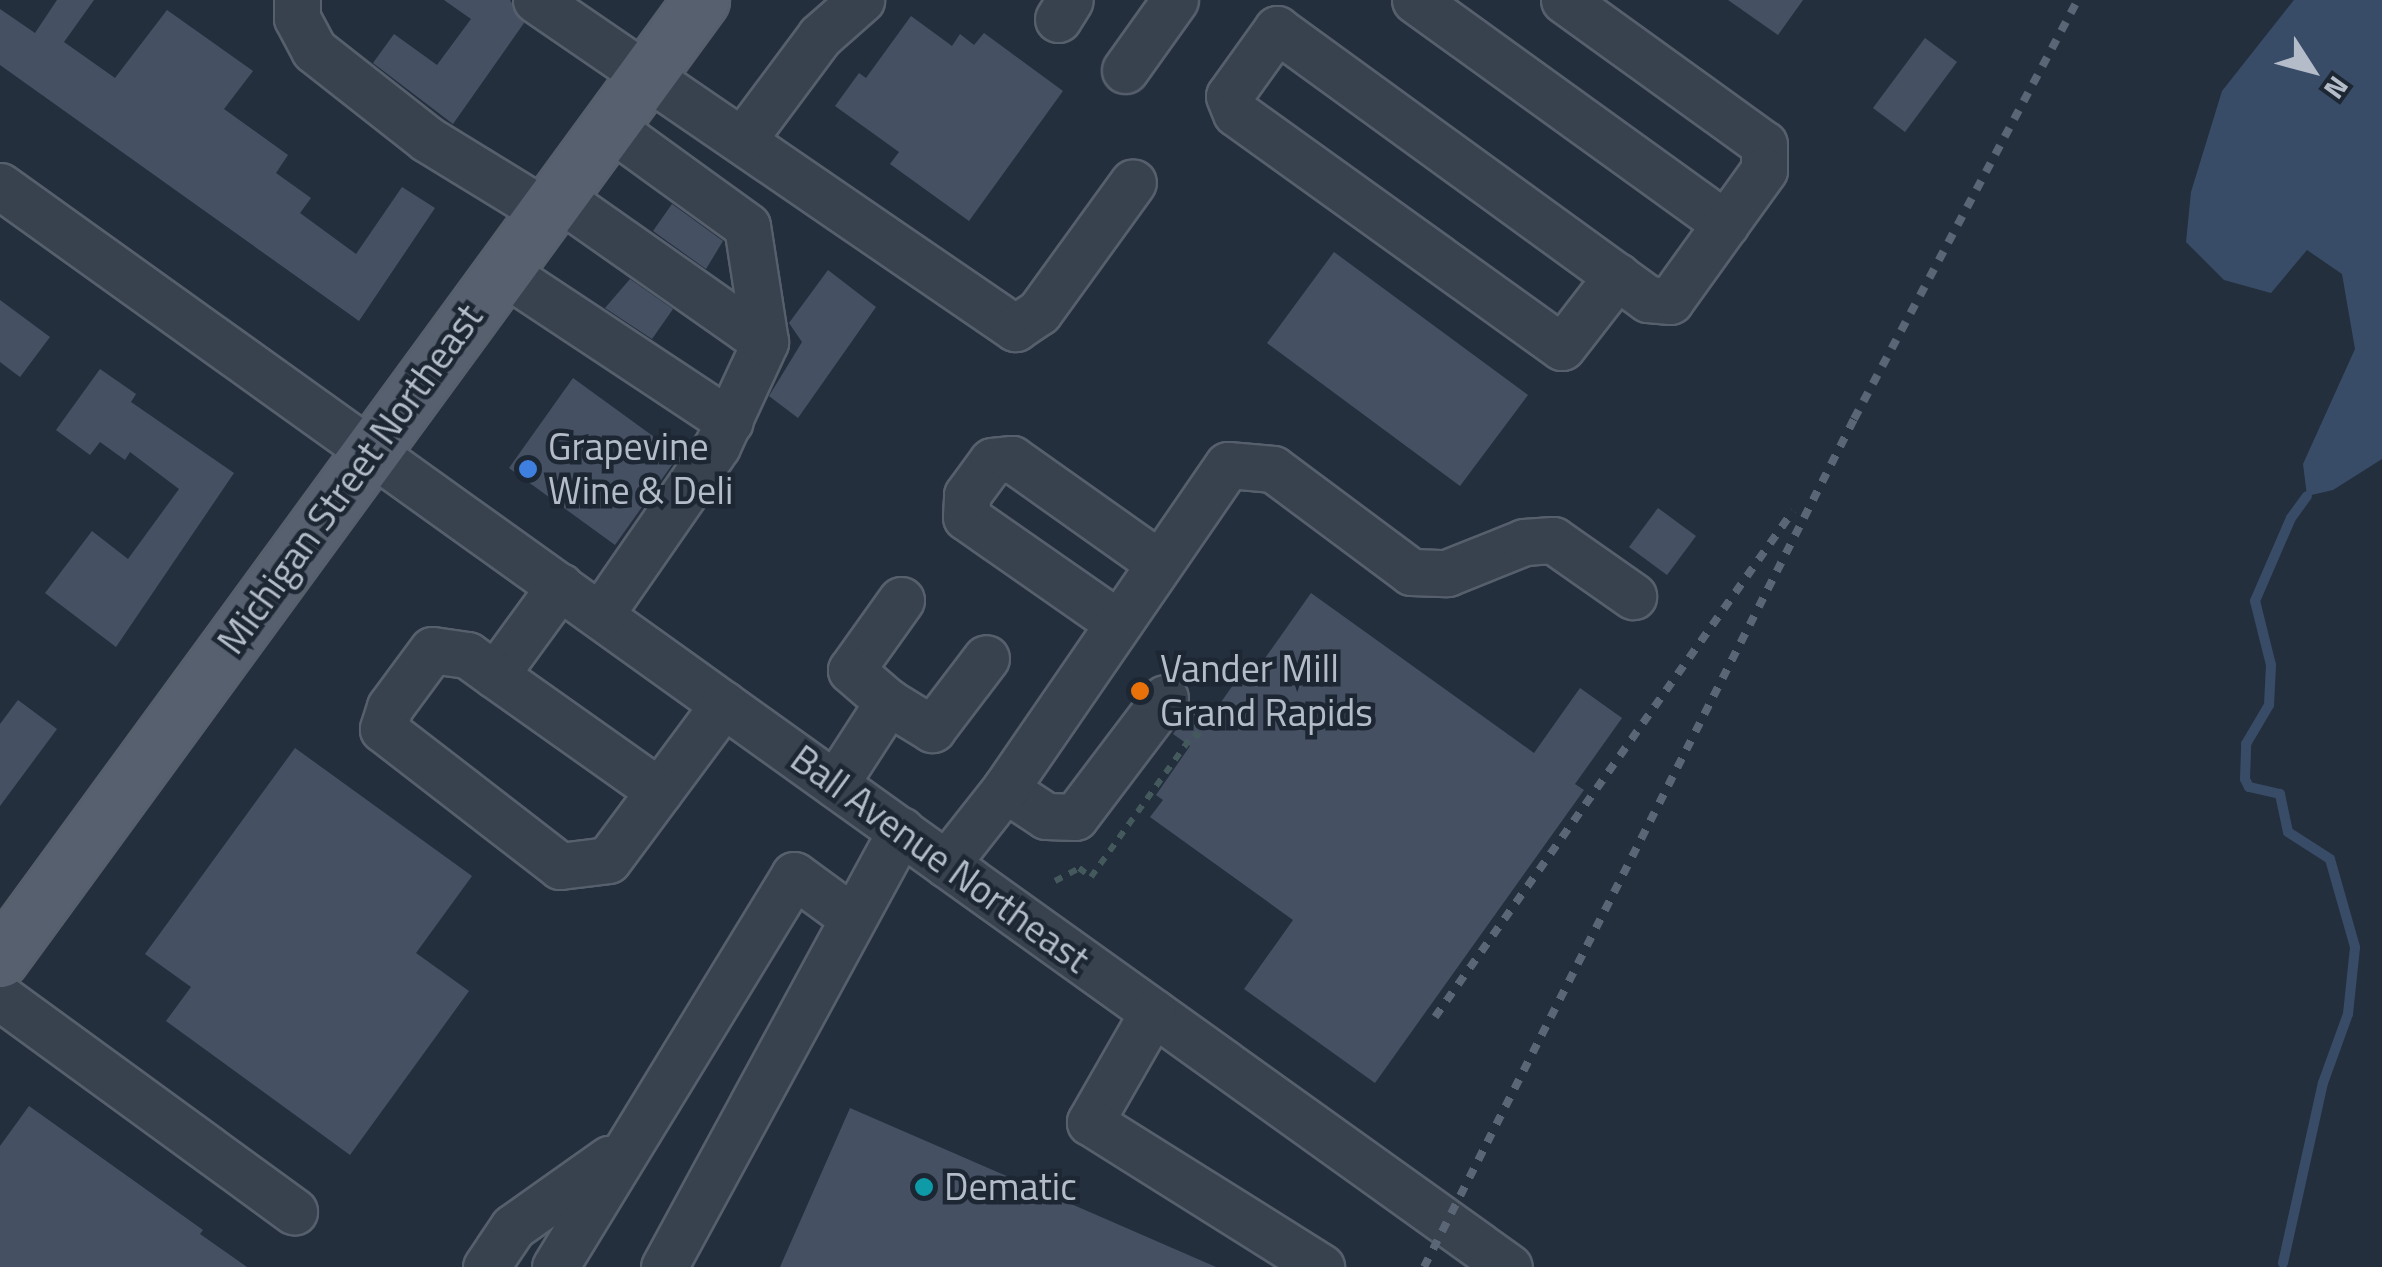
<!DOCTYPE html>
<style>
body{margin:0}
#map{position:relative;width:2382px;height:1267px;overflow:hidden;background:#242f3e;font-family:"Titillium Web",sans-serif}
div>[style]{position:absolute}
.water>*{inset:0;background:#394c67}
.stream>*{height:10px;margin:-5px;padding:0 5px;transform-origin:5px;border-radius:5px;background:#394c67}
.building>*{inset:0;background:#455162}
.path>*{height:6px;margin-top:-3px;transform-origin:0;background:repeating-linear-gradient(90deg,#44595c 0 8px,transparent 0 16px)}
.roads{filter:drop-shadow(2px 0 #565f6c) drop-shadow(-2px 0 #565f6c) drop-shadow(0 2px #565f6c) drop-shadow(0 -2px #565f6c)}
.minor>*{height:45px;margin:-22.5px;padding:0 22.5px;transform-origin:22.5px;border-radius:22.5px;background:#38414e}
.major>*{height:55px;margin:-27.5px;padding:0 27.5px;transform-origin:27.5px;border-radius:27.5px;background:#56606e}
.rail>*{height:8px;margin-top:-4px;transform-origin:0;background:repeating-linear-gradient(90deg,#5a6575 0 10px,transparent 0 20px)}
.dots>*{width:28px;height:28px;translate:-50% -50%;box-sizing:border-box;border:5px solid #1d2633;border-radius:50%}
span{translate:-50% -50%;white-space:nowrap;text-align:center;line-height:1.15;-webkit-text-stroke:9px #1d2633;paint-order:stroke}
.poi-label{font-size:38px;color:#b4bcc9}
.left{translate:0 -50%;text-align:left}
.street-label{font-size:38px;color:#b4bcc9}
.north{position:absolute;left:2262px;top:20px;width:100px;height:100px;-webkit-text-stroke:8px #1d2633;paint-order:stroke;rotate:126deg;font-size:28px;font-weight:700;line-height:40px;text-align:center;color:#b4bcc9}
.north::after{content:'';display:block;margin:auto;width:35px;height:45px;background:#b4bcc9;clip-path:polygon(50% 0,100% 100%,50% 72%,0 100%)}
</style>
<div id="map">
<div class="water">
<div style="clip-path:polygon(2294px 0,2382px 0,2382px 459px,2333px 490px,2307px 496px,2303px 464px,2355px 349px,2342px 274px,2307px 250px,2271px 293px,2224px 280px,2186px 242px,2191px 192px,2222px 91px)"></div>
</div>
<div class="stream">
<div style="left:2283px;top:1263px;width:184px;rotate:-77.5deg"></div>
<div style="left:2323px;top:1083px;width:73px;rotate:-70.1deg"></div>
<div style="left:2348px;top:1014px;width:67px;rotate:-84deg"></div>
<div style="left:2355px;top:947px;width:91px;rotate:-105.9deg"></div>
<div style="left:2330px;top:859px;width:50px;rotate:-147.3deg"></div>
<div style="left:2288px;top:832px;width:39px;rotate:-102deg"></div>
<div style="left:2280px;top:794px;width:32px;rotate:-167deg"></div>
<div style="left:2249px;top:787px;width:9px;rotate:-117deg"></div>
<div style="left:2245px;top:779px;width:35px;rotate:-88deg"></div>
<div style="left:2246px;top:744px;width:45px;rotate:-59.5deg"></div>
<div style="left:2269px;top:705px;width:40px;rotate:-87.1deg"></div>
<div style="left:2271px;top:665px;width:66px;rotate:-104deg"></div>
<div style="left:2255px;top:601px;width:90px;rotate:-66.6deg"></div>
<div style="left:2291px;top:518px;width:27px;rotate:-54deg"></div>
</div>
<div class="building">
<div style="clip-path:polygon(57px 0,94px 0,64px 42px,115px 78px,167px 10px,253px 71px,224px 109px,288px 155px,276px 173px,311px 198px,300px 213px,356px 254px,402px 187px,435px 208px,359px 321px,0 65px,0 9px,35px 33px)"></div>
<div style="clip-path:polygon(444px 0,510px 0,524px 23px,453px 124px,373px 63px,394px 34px,437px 65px,471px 19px)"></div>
<div style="clip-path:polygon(1728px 0,1803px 0,1778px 35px)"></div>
<div style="clip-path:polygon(911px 16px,952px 46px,960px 34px,974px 45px,984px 33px,1063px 91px,969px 221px,890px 164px,899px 152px,835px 106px,859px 73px,866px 78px)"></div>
<div style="clip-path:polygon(1925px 38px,1957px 62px,1905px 132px,1873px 108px)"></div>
<div style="clip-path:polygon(672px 204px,723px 241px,706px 269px,653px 231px)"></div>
<div style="clip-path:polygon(1334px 252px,1528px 395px,1460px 486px,1267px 343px)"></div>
<div style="clip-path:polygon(828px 270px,876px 307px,798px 418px,769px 396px,802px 342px,789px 323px)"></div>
<div style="clip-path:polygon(630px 279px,673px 309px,652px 339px,605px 308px)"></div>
<div style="clip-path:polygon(0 300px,50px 337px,20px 377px,0 362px)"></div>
<div style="clip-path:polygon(100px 369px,136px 394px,131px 402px,234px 473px,116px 647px,45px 593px,92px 531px,128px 559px,179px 489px,130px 452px,125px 460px,100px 442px,90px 455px,56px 430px)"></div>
<div style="clip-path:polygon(573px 378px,679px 455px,615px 545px,509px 468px)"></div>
<div style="clip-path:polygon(1658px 508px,1696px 536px,1667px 575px,1629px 547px)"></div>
<div style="clip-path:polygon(1311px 593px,1534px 753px,1580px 688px,1622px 718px,1575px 784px,1584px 790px,1375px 1083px,1244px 989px,1293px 920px,1150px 817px,1163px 800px,1156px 795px,1190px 746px,1173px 734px,1193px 706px,1210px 718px,1247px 665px,1256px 671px)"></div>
<div style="clip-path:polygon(18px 700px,57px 729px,0 806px,0 724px)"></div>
<div style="clip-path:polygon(295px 748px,472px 876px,416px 953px,469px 991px,350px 1155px,166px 1021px,191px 987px,145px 954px)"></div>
<div style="clip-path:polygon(29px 1106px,203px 1230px,200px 1234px,247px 1267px,0 1267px,0 1146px)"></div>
<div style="clip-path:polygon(850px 1108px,1216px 1267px,780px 1267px)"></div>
</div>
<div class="path">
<div style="left:1055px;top:881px;width:27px;rotate:-28deg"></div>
<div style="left:1079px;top:868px;width:15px;rotate:37deg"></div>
<div style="left:1091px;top:877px;width:177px;rotate:-54.4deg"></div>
<div style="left:1194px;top:733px;width:7px;rotate:34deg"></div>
</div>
<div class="roads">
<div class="minor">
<div style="left:297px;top:0;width:18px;rotate:90deg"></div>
<div style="left:297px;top:18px;width:36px;rotate:62deg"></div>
<div style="left:314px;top:50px;width:144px;rotate:38.2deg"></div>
<div style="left:427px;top:139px;width:140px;rotate:31.5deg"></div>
<div style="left:536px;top:0;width:581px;rotate:34.4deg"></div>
<div style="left:1015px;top:328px;width:29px;rotate:-34deg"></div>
<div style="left:1039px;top:312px;width:160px;rotate:-54.1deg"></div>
<div style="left:1415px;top:0;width:383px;rotate:35.8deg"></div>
<div style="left:1564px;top:0;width:246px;rotate:35.8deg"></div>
<div style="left:1764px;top:144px;width:26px;rotate:90deg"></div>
<div style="left:1764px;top:170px;width:161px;rotate:125.7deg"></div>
<div style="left:1670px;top:301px;width:22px;rotate:-175deg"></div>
<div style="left:1648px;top:299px;width:459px;rotate:-144deg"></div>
<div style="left:1277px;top:29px;width:82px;rotate:125.6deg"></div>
<div style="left:1229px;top:96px;width:18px;rotate:68deg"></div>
<div style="left:1236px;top:113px;width:401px;rotate:35.7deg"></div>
<div style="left:1562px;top:347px;width:90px;rotate:-52.2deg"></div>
<div style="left:1058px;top:19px;width:22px;rotate:-58deg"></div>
<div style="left:1125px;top:70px;width:86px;rotate:-54.5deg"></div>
<div style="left:744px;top:138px;width:127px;rotate:-53.3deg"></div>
<div style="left:820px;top:36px;width:55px;rotate:-41.3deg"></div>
<div style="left:0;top:186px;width:1856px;rotate:35.62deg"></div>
<div style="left:557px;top:196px;width:254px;rotate:35.1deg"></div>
<div style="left:502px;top:271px;width:273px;rotate:33.5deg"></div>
<div style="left:560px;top:586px;width:110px;rotate:126.1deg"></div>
<div style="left:495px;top:675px;width:34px;rotate:-144deg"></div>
<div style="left:467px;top:655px;width:35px;rotate:-172deg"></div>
<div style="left:432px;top:650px;width:71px;rotate:126.4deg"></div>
<div style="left:390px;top:707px;width:23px;rotate:108deg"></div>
<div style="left:383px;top:729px;width:224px;rotate:37.7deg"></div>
<div style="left:560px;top:866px;width:48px;rotate:-7.1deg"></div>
<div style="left:608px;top:860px;width:194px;rotate:-53.4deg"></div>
<div style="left:901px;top:600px;width:86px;rotate:125.5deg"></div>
<div style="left:851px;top:670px;width:49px;rotate:40.9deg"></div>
<div style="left:888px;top:702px;width:52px;rotate:31.5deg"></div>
<div style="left:932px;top:729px;width:89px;rotate:-52.7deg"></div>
<div style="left:600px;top:615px;width:206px;rotate:-55.3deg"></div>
<div style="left:717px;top:446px;width:115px;rotate:-65.2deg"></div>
<div style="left:765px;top:342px;width:117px;rotate:-98.8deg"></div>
<div style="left:747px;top:226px;width:170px;rotate:-144.1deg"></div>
<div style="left:1118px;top:623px;width:185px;rotate:-145.1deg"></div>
<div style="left:966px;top:517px;width:22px;rotate:-87deg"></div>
<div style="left:967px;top:495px;width:42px;rotate:-53.7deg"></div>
<div style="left:992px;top:461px;width:20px;rotate:-6deg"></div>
<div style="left:1012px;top:459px;width:180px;rotate:35.3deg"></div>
<div style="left:495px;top:675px;width:201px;rotate:35.3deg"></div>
<div style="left:1165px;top:698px;width:149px;rotate:127.1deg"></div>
<div style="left:1075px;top:817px;width:29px;rotate:-178deg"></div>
<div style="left:1046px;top:816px;width:49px;rotate:-146.6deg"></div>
<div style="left:1005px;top:789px;width:393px;rotate:-55.5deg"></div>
<div style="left:1228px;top:465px;width:45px;rotate:5.1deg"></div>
<div style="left:1273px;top:469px;width:172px;rotate:36.7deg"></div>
<div style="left:1411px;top:572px;width:36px;rotate:2deg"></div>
<div style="left:1447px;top:573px;width:83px;rotate:-21.9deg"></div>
<div style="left:1524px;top:542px;width:29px;rotate:-4deg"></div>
<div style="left:1553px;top:540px;width:98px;rotate:35deg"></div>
<div style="left:835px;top:784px;width:98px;rotate:-57.1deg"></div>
<div style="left:946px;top:864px;width:95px;rotate:-51.8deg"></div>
<div style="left:0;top:997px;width:364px;rotate:36.1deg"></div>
<div style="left:1153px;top:1012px;width:127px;rotate:119.8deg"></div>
<div style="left:1090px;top:1122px;width:273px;rotate:32.1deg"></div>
<div style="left:486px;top:1267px;width:48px;rotate:-56deg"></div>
<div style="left:513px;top:1227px;width:118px;rotate:-35.3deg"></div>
<div style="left:555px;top:1267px;width:459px;rotate:-58.6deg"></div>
<div style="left:794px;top:875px;width:69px;rotate:36.2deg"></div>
<div style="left:664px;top:1267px;width:497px;rotate:-61.5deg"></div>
</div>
<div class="major">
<div style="left:0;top:959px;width:1188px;rotate:-53.83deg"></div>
</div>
</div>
<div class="rail">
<div style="left:1435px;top:1017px;width:620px;rotate:-54.72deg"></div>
<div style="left:1424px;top:1267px;width:951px;rotate:-63.11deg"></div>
<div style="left:1854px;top:419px;width:475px;rotate:-61.9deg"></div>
</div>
<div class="dots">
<div style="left:528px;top:469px;background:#3f7fe0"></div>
<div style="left:1140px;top:691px;background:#e8710a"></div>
<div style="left:924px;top:1187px;background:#0f9aa8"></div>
</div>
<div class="poi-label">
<span class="left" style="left:548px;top:469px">Grapevine<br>Wine &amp; Deli</span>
<span class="left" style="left:1160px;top:691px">Vander Mill<br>Grand Rapids</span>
<span class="left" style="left:944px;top:1187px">Dematic</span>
</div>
<div class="street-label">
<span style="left:350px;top:479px;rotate:-54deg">Michigan Street Northeast</span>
<span style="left:940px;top:859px;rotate:36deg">Ball Avenue Northeast</span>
</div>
<div class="north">N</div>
</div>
